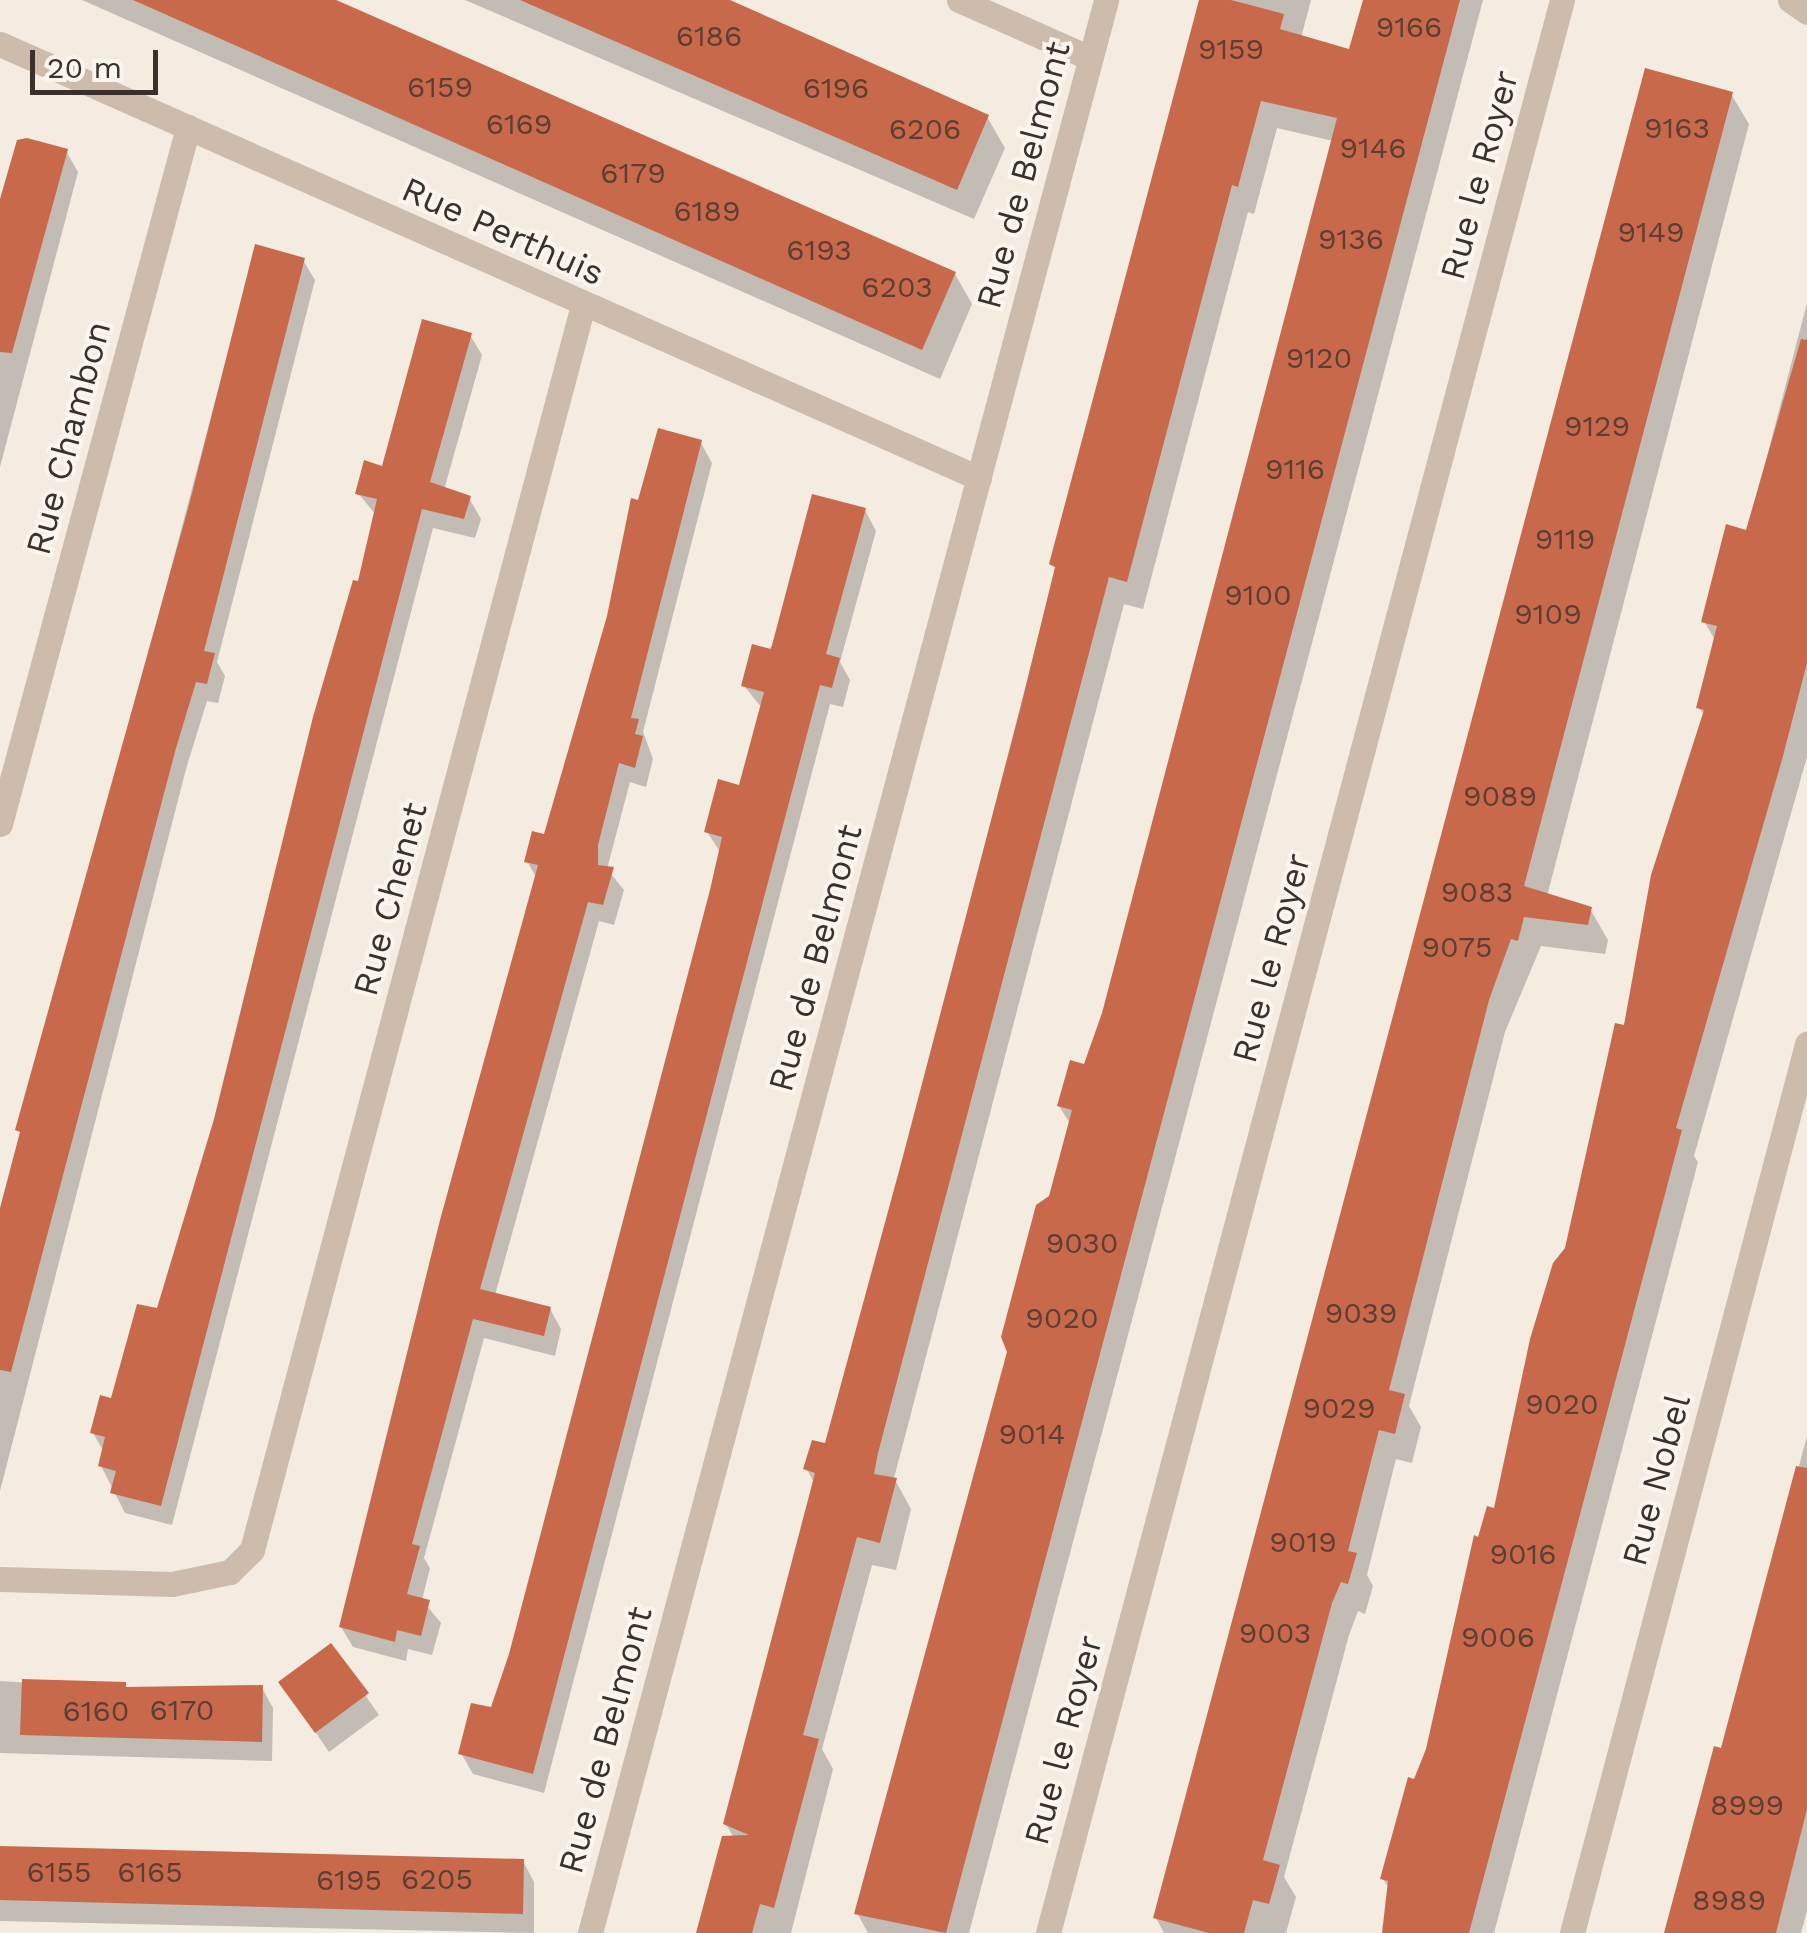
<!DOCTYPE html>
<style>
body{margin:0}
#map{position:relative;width:1807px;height:1933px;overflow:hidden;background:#f4ebe1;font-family:"Work Sans",sans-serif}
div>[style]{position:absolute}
.shadow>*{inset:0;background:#0003}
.building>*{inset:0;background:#c8694b}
.minor>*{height:25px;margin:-12.5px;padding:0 12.5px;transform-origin:12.5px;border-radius:12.5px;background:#cdbbac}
span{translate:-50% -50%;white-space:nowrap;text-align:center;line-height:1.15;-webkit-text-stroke:8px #fbf5ee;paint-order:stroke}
.number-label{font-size:30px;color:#5e3e33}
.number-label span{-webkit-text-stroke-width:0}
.street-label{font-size:35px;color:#3b302b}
.scale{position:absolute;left:30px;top:50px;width:128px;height:45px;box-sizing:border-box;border:5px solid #3b302b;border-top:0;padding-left:12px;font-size:30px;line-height:35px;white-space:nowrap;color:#3b302b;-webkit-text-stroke:8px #fbf5ee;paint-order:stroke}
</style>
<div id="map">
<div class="shadow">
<div style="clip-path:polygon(82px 0,336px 0,955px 274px,972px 304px,940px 379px)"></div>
<div style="clip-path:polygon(465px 0,722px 0,987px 117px,1005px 148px,974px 219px)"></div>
<div style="clip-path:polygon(1201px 0,1311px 0,1301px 38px,1351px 52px,1366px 0,1483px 0,969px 1933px,868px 1933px,857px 1913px,1071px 1125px,1059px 1106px,1086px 1067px,1104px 1014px,1333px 141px,1277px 128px,1254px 214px,1248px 212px,1143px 609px,1124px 604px,894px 1478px,911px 1509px,896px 1570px,872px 1565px,822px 1749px,833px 1769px,791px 1933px,701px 1933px,734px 1838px,726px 1824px,815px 1484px,806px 1468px,826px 1446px,904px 1161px)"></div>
<div style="clip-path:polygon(1731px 94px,1749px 124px,1547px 896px,1590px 909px,1608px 940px,1605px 954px,1541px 946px,1505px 1032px,1409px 1406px,1421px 1427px,1412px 1463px,1396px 1459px,1367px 1575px,1373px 1586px,1365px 1614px,1358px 1611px,1349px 1635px,1284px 1877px,1296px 1897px,1286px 1933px,1164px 1933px,1156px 1918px)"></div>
<div style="clip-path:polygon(66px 151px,78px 172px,0 467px,0 211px)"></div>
<div style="clip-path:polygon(256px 247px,303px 260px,315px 280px,217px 662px,225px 676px,218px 703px,207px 701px,186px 769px,0 1491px,0 1214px)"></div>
<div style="clip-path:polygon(1807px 303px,1807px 757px,1694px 1156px,1698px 1162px,1494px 1933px,1386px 1933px,1390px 1890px,1383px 1879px,1428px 1750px,1480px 1540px,1496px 1511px,1705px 717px,1699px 707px,1716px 642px,1704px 621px,1747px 533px)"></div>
<div style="clip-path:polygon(470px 335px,482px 355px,444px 490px,469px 498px,481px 519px,475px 538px,433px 528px,172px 1525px,125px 1513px,101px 1466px,104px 1452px,93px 1433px,159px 1311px,216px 1120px,376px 515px,358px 493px,384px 469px)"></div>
<div style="clip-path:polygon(701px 443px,712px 463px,643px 732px,653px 759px,646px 787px,630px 782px,607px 869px,624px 890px,614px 925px,599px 921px,495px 1295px,550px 1309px,561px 1329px,555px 1356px,484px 1338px,424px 1558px,430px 1568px,422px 1600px,441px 1623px,432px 1655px,408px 1649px,406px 1661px,353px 1647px,341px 1627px,537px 879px,527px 861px,546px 837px,640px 503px)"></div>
<div style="clip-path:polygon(865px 510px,876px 531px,840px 662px,850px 680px,843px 707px,830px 704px,544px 1793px,473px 1774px,461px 1753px,493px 1710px,511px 1655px,721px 853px,707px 832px,741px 788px,762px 708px,744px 686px)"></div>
<div style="clip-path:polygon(1807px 1436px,1807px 1911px,1801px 1933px,1666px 1933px,1723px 1751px)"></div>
<div style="clip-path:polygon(331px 1646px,379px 1715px,329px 1752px,282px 1683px)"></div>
<div style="clip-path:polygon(0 1681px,128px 1689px,262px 1688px,273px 1708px,272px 1761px,0 1753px)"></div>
<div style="clip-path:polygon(0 1848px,523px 1861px,534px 1882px,534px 1933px,0 1921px)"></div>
</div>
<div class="building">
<div style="clip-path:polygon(133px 0,336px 0,956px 272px,922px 350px)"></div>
<div style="clip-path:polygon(520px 0,730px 0,989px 115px,957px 190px)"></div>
<div style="clip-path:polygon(1199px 0,1231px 0,1284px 14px,1280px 29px,1349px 49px,1363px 0,1460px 0,946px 1933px,854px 1914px,1007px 1352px,1001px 1337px,1036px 1205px,1049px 1196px,1072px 1110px,1057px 1106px,1070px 1060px,1084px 1064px,1102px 1013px,1337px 118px,1261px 101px,1238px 187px,1232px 185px,1127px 582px,1109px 577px,878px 1453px,874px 1474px,897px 1478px,880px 1543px,857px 1537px,803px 1735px,819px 1739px,774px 1908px,760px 1904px,752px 1933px,696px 1933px,722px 1836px,749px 1835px,723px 1824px,815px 1473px,803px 1469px,812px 1440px,825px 1443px,902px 1160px,1021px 706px,1055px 567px,1049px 564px)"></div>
<div style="clip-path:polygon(1645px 68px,1733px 92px,1524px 886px,1592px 907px,1588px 925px,1524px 917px,1518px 941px,1511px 939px,1489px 1000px,1389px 1390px,1405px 1394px,1395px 1434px,1379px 1430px,1348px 1551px,1357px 1553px,1348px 1584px,1341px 1582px,1332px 1603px,1263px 1860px,1280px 1865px,1269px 1904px,1253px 1900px,1244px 1933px,1209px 1933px,1153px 1918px)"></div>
<div style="clip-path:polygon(27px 138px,68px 149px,12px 353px,0 352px,0 199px,17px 140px)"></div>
<div style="clip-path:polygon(255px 244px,305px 258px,204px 651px,215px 653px,207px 684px,196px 682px,176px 748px,11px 1372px,0 1370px,0 1208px,20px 1132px,15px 1130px,189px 505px)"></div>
<div style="clip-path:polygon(422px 319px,472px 333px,430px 482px,471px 496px,464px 519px,422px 509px,161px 1506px,110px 1493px,116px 1471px,98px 1466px,105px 1437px,90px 1433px,100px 1395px,111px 1398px,137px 1304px,157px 1308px,214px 1119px,313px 717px,353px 580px,358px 581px,377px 499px,355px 494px,364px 460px,382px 466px)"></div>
<div style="clip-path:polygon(1801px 339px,1807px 340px,1807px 663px,1783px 756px,1676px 1128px,1682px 1130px,1469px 1933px,1382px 1933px,1388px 1881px,1380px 1879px,1408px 1777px,1414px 1779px,1426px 1749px,1474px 1535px,1478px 1537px,1487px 1506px,1494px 1508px,1530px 1339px,1553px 1263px,1565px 1248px,1615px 1023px,1624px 1025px,1651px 875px,1704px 710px,1696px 708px,1717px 626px,1701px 622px,1726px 524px,1746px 530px)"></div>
<div style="clip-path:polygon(658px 428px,702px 440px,631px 718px,639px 719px,635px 734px,643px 736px,635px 768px,619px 763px,598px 845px,598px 865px,614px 867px,603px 905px,588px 902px,480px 1289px,551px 1307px,544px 1336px,473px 1319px,412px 1544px,420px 1546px,407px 1594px,430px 1600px,421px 1636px,397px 1630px,395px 1642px,339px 1627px,440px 1220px,538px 865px,524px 862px,532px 831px,544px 834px,607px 616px,631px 498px,638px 500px)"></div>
<div style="clip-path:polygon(812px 494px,866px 508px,826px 654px,840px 658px,832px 688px,820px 685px,533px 1774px,458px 1754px,471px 1703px,491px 1707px,509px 1654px,710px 890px,722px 837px,704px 832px,718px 779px,739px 785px,764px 692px,741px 686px,752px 644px,771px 649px)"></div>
<div style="clip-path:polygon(1796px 1466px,1807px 1468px,1807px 1809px,1776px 1933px,1664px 1933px,1714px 1746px,1721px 1748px)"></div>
<div style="clip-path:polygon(331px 1643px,369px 1693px,315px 1733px,278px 1682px)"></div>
<div style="clip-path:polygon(22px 1679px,126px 1682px,126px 1687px,263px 1685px,262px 1742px,20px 1735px)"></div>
<div style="clip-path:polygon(0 1846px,524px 1859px,523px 1914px,0 1900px)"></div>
</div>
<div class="minor">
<div style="left:959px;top:0;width:143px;rotate:23.9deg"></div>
<div style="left:1790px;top:0;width:21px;rotate:35deg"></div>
<div style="left:0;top:44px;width:1071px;rotate:23.91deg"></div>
<div style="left:0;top:824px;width:722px;rotate:-74.9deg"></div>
<div style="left:0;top:1579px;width:172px;rotate:1.7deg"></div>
<div style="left:172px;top:1584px;width:59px;rotate:-11.7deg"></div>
<div style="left:230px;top:1572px;width:31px;rotate:-45deg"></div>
<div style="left:252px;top:1550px;width:1288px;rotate:-75.11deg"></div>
<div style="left:590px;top:1933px;width:2001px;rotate:-75.05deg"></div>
<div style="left:1048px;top:1933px;width:2000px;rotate:-75.11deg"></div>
<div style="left:1572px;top:1933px;width:920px;rotate:-75.19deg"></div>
</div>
<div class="number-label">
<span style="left:1409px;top:27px">9166</span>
<span style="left:709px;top:36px">6186</span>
<span style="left:1231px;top:49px">9159</span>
<span style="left:440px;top:87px">6159</span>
<span style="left:836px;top:88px">6196</span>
<span style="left:519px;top:124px">6169</span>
<span style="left:1677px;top:128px">9163</span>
<span style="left:925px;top:129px">6206</span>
<span style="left:1373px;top:148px">9146</span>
<span style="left:633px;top:173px">6179</span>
<span style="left:707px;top:211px">6189</span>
<span style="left:1651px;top:232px">9149</span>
<span style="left:1351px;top:239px">9136</span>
<span style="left:819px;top:250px">6193</span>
<span style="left:897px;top:287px">6203</span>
<span style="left:1319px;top:358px">9120</span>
<span style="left:1597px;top:426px">9129</span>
<span style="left:1295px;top:469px">9116</span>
<span style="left:1565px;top:539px">9119</span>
<span style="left:1258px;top:595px">9100</span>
<span style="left:1548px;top:614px">9109</span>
<span style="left:1500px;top:796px">9089</span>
<span style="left:1477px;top:892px">9083</span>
<span style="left:1457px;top:947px">9075</span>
<span style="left:1082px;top:1243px">9030</span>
<span style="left:1361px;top:1313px">9039</span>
<span style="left:1062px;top:1318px">9020</span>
<span style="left:1562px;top:1404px">9020</span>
<span style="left:1339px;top:1408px">9029</span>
<span style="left:1032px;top:1434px">9014</span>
<span style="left:1303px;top:1542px">9019</span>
<span style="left:1523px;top:1554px">9016</span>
<span style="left:1275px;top:1633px">9003</span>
<span style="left:1498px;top:1637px">9006</span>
<span style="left:182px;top:1710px">6170</span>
<span style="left:96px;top:1711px">6160</span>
<span style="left:1747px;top:1805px">8999</span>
<span style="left:59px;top:1872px">6155</span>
<span style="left:150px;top:1872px">6165</span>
<span style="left:437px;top:1879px">6205</span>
<span style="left:349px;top:1880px">6195</span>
<span style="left:1729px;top:1900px">8989</span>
</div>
<div class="street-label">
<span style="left:1023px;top:175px;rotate:-75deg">Rue de Belmont</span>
<span style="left:1479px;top:175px;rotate:-75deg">Rue le Royer</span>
<span style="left:503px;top:231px;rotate:24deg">Rue Perthuis</span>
<span style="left:68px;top:438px;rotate:-75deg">Rue Chambon</span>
<span style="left:390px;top:899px;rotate:-75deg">Rue Chenet</span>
<span style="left:815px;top:958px;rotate:-75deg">Rue de Belmont</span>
<span style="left:1271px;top:958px;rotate:-75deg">Rue le Royer</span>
<span style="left:1656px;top:1480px;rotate:-75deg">Rue Nobel</span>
<span style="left:605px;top:1740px;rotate:-75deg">Rue de Belmont</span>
<span style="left:1063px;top:1740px;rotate:-75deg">Rue le Royer</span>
</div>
<div class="scale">20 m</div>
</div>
